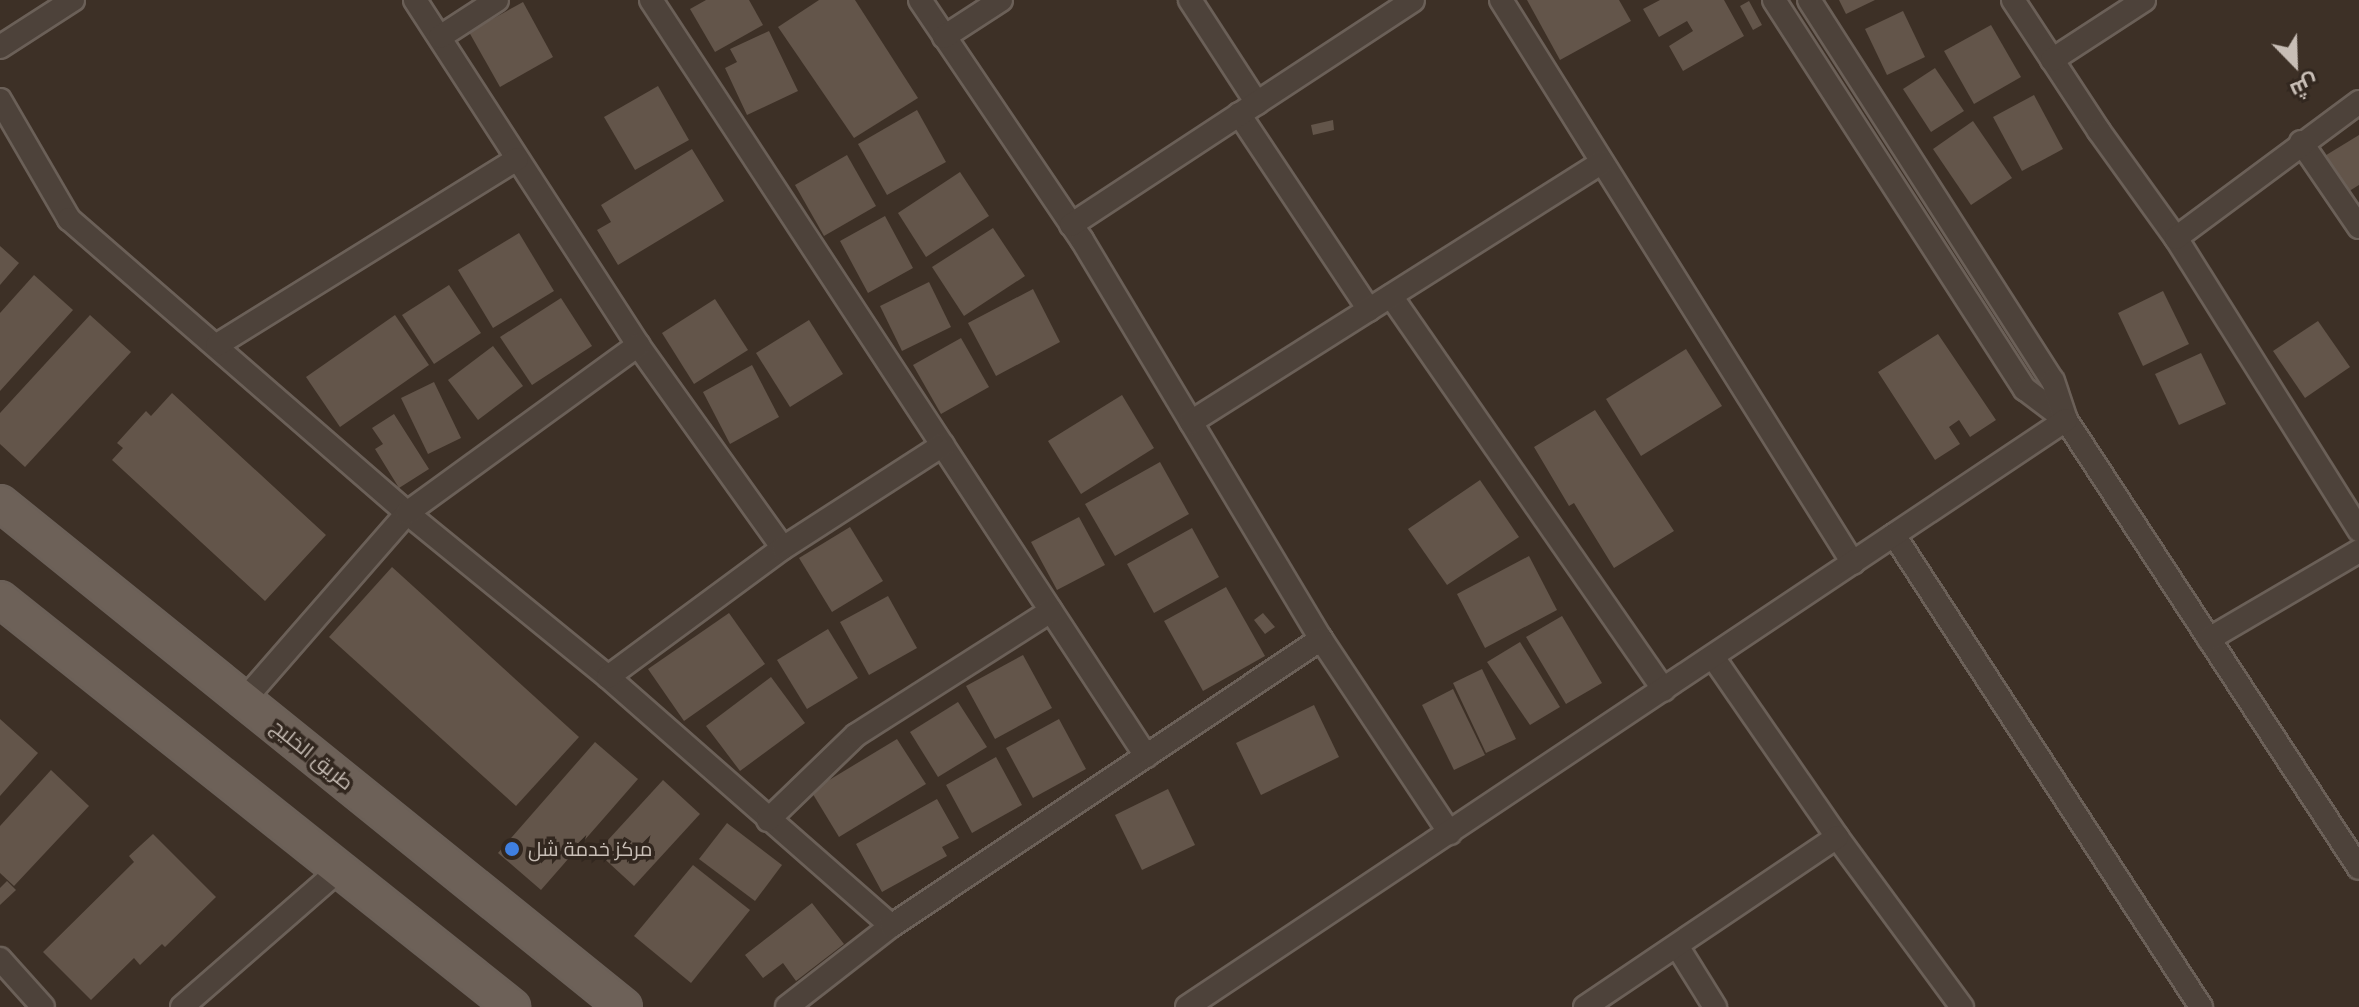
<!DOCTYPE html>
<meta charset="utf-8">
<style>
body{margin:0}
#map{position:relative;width:2359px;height:1007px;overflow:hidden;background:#3d3026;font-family:"Nunito Sans",Cairo,sans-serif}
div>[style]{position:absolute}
.building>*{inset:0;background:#63554a}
.roads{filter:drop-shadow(2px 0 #6b6058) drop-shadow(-2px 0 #6b6058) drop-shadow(0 2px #6b6058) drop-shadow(0 -2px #6b6058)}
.minor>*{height:22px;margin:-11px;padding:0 11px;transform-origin:11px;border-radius:11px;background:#4d423a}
.primary>*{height:34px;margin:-17px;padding:0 17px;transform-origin:17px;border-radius:17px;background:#6d6158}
.dots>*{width:22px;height:22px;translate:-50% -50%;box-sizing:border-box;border:4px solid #32271f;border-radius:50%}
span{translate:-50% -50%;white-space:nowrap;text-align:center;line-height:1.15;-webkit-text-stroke:7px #32271f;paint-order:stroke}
.street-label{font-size:20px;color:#c8beb6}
.poi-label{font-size:20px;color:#c8beb6}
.left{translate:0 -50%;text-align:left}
.north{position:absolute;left:2255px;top:24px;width:80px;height:80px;-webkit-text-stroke:6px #32271f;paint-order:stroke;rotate:157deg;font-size:22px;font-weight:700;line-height:32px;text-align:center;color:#c8beb6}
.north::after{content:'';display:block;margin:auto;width:28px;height:36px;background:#c8beb6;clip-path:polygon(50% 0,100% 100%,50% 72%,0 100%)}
</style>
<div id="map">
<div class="building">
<div style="clip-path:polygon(706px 0,749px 0,763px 25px,715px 52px,690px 9px)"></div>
<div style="clip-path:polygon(819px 0,855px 0,918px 98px,854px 138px,778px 27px)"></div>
<div style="clip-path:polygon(1527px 0,1619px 0,1631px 21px,1560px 60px)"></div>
<div style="clip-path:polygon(1660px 0,1724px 0,1744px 36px,1683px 71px,1669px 46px,1693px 31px,1687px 21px,1659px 37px,1643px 9px)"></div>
<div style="clip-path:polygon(1839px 0,1875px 0,1846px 14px)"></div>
<div style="clip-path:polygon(1749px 1px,1762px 25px,1753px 30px,1740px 6px)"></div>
<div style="clip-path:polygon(523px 2px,553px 57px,500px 87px,469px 32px)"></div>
<div style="clip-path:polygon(1903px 11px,1925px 57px,1887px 75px,1865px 29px)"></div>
<div style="clip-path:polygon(1991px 25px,2021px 77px,1974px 104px,1944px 51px)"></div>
<div style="clip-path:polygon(769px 31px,798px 91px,747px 115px,725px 68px,737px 62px,730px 49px)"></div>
<div style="clip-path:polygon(1935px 68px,1964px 111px,1931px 132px,1903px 89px)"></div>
<div style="clip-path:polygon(658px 86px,689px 140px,635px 170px,604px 117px)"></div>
<div style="clip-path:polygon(2034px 95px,2063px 149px,2022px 171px,1993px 117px)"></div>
<div style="clip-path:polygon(917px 110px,946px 162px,887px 195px,858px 144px)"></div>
<div style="clip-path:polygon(1333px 120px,1334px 130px,1313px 135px,1311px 125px)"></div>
<div style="clip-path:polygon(1973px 121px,2012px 178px,1971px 205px,1933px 149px)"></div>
<div style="clip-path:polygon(2359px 135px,2359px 185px,2346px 193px,2323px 157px)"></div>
<div style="clip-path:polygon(692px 149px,724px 201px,618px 265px,597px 230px,611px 222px,601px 205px)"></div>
<div style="clip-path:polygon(847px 155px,876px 206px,824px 236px,795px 185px)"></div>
<div style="clip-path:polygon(960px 172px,989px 216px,926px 257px,898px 213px)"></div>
<div style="clip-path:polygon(885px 216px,913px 268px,868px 293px,840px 241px)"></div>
<div style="clip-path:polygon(993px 228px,1025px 276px,964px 316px,932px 267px)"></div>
<div style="clip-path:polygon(519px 233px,554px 291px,493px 328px,458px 270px)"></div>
<div style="clip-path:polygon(0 246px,19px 263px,0 285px)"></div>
<div style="clip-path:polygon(34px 275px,73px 310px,0 391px,0 313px)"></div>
<div style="clip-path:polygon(929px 282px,951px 327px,902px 351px,880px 306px)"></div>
<div style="clip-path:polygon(449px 285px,481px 333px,434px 364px,402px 315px)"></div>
<div style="clip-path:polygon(1033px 289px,1060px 342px,996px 376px,968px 323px)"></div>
<div style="clip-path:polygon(2163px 291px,2189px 344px,2143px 366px,2118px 313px)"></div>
<div style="clip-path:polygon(561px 298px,592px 346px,532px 385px,500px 337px)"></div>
<div style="clip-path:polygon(715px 299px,748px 350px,694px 384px,662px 333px)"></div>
<div style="clip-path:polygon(90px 315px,131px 352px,25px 467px,0 444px,0 413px)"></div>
<div style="clip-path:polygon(395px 315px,429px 365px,340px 427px,306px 377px)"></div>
<div style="clip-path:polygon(809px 320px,843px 374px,790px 407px,756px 353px)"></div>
<div style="clip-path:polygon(2318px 321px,2350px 367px,2305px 398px,2273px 351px)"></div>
<div style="clip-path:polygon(1938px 334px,1996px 420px,1970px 437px,1959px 420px,1949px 427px,1960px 444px,1935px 460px,1878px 372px)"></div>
<div style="clip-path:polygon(961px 338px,989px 387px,941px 414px,913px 365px)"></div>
<div style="clip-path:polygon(493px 346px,523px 386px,478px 420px,448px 380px)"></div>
<div style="clip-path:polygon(1686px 349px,1722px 406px,1641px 456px,1606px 399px)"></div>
<div style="clip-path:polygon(2201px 353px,2226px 404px,2179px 425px,2155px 374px)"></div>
<div style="clip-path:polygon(752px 365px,779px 417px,730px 444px,703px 392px)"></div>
<div style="clip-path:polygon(434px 382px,461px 438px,428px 454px,401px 398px)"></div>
<div style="clip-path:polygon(172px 393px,326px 535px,265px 601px,112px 460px,123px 448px,117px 443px,146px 411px,151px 416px)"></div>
<div style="clip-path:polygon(1122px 395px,1154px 448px,1081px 494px,1048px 441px)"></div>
<div style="clip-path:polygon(1595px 410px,1674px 531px,1614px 568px,1574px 503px,1569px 506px,1534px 447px)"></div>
<div style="clip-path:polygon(394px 414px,429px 469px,399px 488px,375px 449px,383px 444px,372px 428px)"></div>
<div style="clip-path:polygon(1160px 462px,1189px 514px,1115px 556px,1085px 504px)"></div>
<div style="clip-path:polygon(1480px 480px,1519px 537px,1447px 585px,1408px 529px)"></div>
<div style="clip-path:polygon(1079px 517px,1105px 565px,1057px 590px,1031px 542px)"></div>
<div style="clip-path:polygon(850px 527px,883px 581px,832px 612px,799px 558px)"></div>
<div style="clip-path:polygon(1192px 528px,1219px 577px,1154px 613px,1127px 564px)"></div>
<div style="clip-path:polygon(1529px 556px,1557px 610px,1485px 648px,1457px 594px)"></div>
<div style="clip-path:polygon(392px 567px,579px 737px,516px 806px,329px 637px)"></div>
<div style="clip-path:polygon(1226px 587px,1265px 656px,1203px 691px,1164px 621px)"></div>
<div style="clip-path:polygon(888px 596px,917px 648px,869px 675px,840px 622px)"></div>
<div style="clip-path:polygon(729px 613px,765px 664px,684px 721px,648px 669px)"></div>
<div style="clip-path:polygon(1263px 613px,1275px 627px,1265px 634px,1254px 620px)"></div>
<div style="clip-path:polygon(1562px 616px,1602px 683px,1566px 704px,1526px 637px)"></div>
<div style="clip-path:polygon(828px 629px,858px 678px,807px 709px,777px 660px)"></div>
<div style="clip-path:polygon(1520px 642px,1560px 707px,1530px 725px,1487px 662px)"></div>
<div style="clip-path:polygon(1023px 655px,1052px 708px,995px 739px,966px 686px)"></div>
<div style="clip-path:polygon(1482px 669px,1516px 739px,1486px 753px,1453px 683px)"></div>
<div style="clip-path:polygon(771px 677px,805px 723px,740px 771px,706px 726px)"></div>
<div style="clip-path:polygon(1453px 689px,1485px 755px,1454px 770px,1422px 705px)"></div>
<div style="clip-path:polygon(958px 702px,987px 747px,938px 777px,910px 732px)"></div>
<div style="clip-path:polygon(1314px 705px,1339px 757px,1261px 795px,1236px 743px)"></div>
<div style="clip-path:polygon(0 719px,38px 753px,0 796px)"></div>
<div style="clip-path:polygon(1059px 719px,1086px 769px,1033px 798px,1006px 748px)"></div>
<div style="clip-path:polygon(897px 739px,926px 784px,839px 837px,811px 791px)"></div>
<div style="clip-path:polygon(595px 742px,638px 779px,541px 890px,498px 853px)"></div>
<div style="clip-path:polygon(996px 757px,1022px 805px,972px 833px,946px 785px)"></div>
<div style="clip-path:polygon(51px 770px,89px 806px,14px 886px,0 873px,0 826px)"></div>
<div style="clip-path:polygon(663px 780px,700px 814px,634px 886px,597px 852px)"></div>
<div style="clip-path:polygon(1168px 789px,1195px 845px,1142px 870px,1115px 815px)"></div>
<div style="clip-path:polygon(937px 799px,959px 838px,942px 847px,947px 856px,882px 892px,856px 844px)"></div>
<div style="clip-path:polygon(727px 823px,782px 865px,755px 901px,699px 859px)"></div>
<div style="clip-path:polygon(153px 834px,216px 897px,165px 947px,162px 944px,140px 965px,134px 958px,91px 1000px,43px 952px,134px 862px,129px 856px)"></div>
<div style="clip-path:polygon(693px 865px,750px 910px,691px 983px,634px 936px)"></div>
<div style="clip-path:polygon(7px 881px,16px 890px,0 905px,0 888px)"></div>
<div style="clip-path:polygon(812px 903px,844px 944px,796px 981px,783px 963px,763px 978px,745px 955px)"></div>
</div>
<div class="roads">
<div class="minor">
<div style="left:415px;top:0;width:411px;rotate:57.1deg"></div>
<div style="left:638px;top:345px;width:249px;rotate:54.5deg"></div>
<div style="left:651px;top:0;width:904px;rotate:56.78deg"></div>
<div style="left:920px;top:0;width:290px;rotate:56deg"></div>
<div style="left:1082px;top:240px;width:465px;rotate:59.1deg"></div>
<div style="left:1321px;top:639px;width:233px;rotate:56.4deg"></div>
<div style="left:1190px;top:0;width:123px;rotate:57deg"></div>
<div style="left:1501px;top:0;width:664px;rotate:57.99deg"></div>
<div style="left:1774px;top:0;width:463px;rotate:57.2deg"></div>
<div style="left:2025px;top:389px;width:51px;rotate:37.1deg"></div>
<div style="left:1809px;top:0;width:452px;rotate:57.4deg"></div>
<div style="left:2053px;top:381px;width:41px;rotate:71.6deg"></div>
<div style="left:2066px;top:420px;width:535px;rotate:56.81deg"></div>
<div style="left:2013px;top:0;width:157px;rotate:56.7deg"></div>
<div style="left:2099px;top:131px;width:132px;rotate:54.3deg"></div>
<div style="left:2176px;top:238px;width:345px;rotate:57.9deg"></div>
<div style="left:440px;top:37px;width:68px;rotate:-33deg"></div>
<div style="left:944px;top:37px;width:68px;rotate:-33deg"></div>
<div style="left:0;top:47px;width:87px;rotate:-32.8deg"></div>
<div style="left:2052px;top:60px;width:110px;rotate:-33.1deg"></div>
<div style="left:0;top:100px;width:138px;rotate:59.9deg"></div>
<div style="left:69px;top:219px;width:448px;rotate:41deg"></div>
<div style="left:407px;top:513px;width:259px;rotate:39.2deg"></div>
<div style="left:608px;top:677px;width:377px;rotate:41.3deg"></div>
<div style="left:1239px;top:114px;width:235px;rotate:56.4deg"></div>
<div style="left:2301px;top:142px;width:103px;rotate:55.7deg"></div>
<div style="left:1071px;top:225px;width:409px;rotate:-33.3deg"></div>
<div style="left:2176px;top:238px;width:228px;rotate:-36.6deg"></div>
<div style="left:1391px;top:296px;width:479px;rotate:55.3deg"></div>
<div style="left:217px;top:345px;width:353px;rotate:-31.8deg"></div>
<div style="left:1191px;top:422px;width:486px;rotate:-32.3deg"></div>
<div style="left:1894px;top:535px;width:563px;rotate:56.96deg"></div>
<div style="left:2209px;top:639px;width:174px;rotate:-30.4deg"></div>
<div style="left:1713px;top:657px;width:219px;rotate:55.4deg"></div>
<div style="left:1837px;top:837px;width:211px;rotate:53.7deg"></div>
<div style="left:608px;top:677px;width:217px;rotate:-36.4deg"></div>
<div style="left:783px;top:548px;width:190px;rotate:-32.8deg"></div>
<div style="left:244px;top:700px;width:248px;rotate:-48.9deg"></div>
<div style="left:407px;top:513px;width:286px;rotate:-36deg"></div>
<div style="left:768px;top:820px;width:122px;rotate:-44deg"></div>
<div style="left:856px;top:735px;width:231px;rotate:-32.5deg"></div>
<div style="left:1677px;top:946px;width:72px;rotate:58.1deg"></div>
<div style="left:0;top:959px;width:64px;rotate:48.1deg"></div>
<div style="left:182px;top:1007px;width:210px;rotate:-41.1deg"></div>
<div style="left:787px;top:1007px;width:132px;rotate:-37.9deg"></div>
<div style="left:891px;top:926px;width:517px;rotate:-33.72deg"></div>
<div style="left:1187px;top:1007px;width:1057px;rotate:-33.74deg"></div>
<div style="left:1585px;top:1007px;width:304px;rotate:-34deg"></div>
</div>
<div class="primary">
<div style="left:0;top:503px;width:802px;rotate:38.93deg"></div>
<div style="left:0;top:599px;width:655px;rotate:38.55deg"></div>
</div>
</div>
<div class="dots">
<div style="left:512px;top:849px;background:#3f7fe0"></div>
</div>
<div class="street-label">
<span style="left:312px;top:755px;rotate:39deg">طريق الخليج</span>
</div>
<div class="poi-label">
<span class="left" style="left:528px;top:849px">مركز خدمة شل</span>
</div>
<div class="north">ش</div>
</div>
